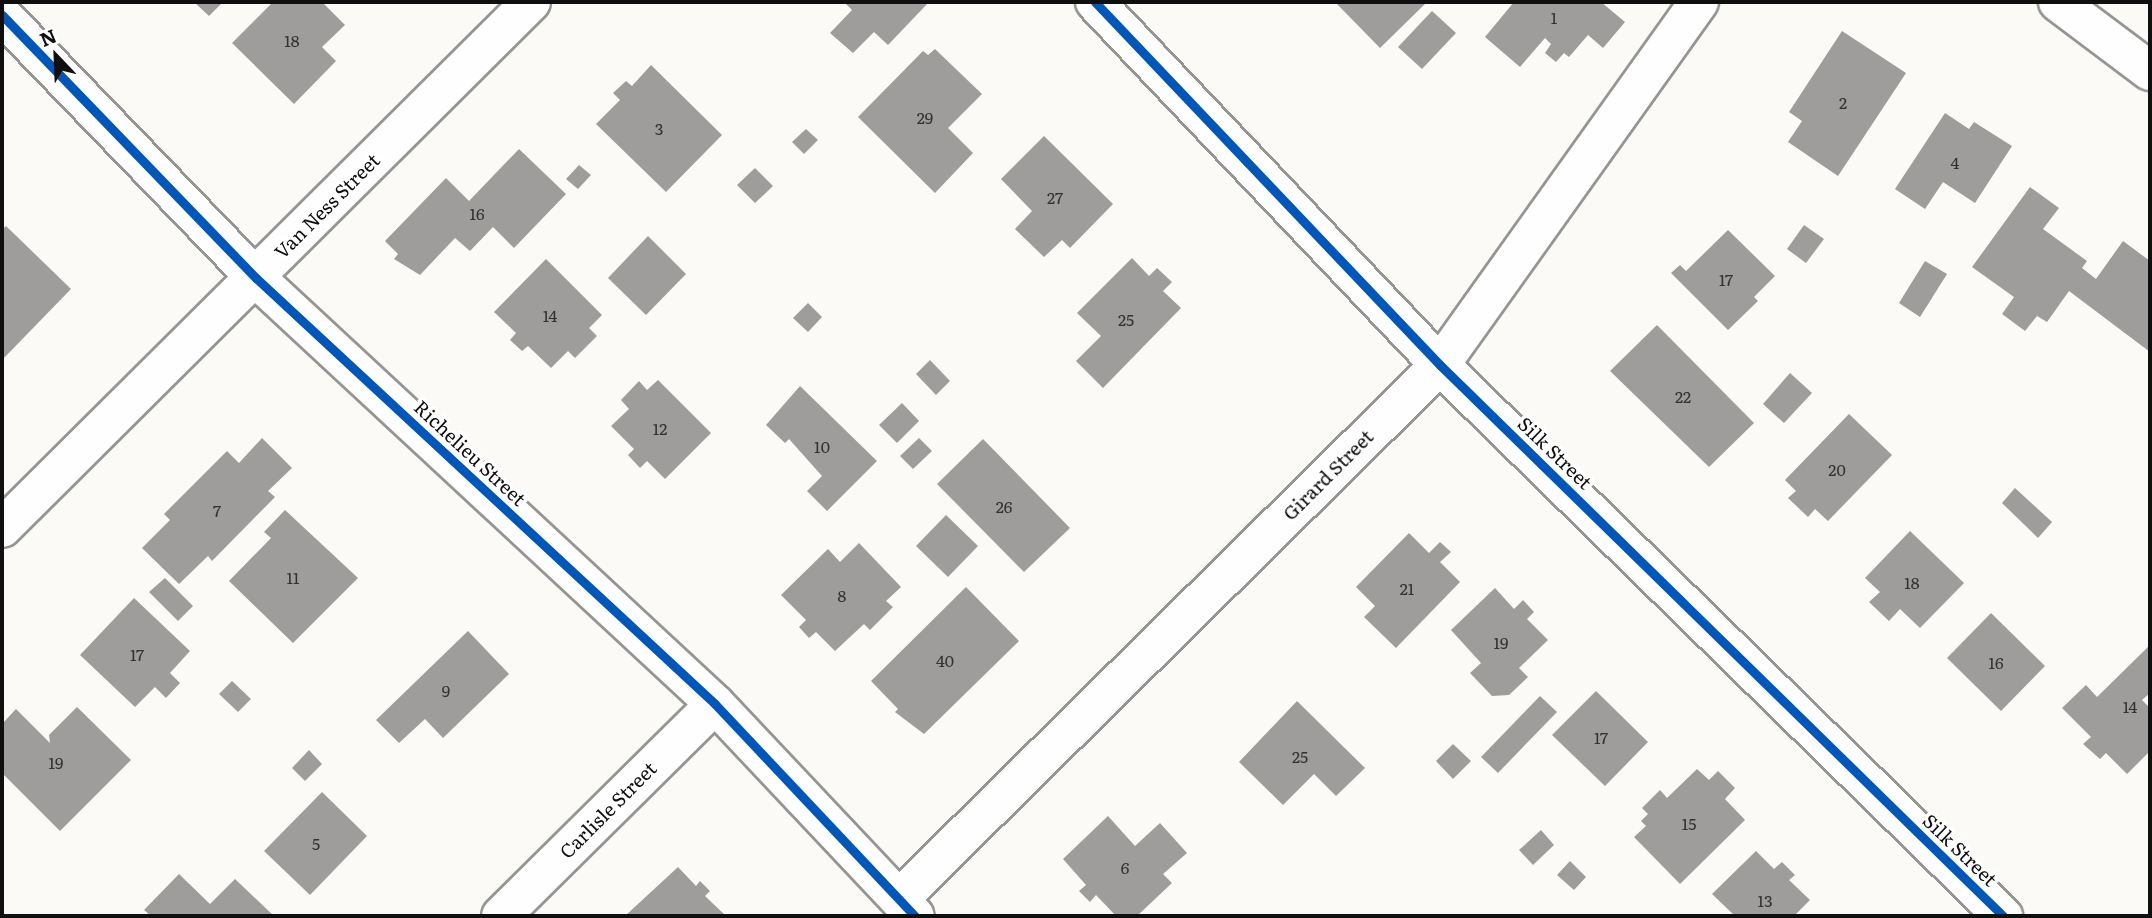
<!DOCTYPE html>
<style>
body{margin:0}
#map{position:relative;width:2152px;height:918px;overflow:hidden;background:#fbfaf6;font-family:Literata,serif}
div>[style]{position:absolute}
.building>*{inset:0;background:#9f9d9b}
.roads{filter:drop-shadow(2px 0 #959593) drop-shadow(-2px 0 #959593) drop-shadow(0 2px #959593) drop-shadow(0 -2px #959593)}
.minor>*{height:38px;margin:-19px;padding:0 19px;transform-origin:19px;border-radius:19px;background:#fefefe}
.cycleway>*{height:9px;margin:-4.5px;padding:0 4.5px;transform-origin:4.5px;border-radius:4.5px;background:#0057b8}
span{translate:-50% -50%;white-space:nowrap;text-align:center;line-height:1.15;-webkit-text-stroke:7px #fff;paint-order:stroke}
.number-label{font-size:16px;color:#333232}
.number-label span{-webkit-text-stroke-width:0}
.street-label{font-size:19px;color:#0f0f0f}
.frame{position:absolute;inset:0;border:4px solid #0f0f0f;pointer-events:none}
.north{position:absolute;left:21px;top:21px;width:70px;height:70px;-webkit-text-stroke:5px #fff;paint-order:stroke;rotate:337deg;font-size:19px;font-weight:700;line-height:28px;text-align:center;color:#0f0f0f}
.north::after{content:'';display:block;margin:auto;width:24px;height:32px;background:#0f0f0f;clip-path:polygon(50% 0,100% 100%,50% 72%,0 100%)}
</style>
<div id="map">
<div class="building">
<div style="clip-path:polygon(194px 2px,223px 2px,209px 16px)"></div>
<div style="clip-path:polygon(273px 2px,322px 2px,345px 25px,322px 47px,336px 61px,294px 104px,232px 43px)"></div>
<div style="clip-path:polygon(844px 2px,929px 2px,888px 45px,874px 32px,853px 53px,830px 33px,852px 10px)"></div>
<div style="clip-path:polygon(1335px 2px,1427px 2px,1380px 48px)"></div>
<div style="clip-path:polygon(1514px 2px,1601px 2px,1625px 22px,1603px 48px,1588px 35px,1569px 57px,1564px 53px,1556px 62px,1545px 53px,1551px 44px,1545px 38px,1520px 67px,1485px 37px)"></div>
<div style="clip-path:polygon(1432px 11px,1456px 33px,1422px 69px,1398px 47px)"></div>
<div style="clip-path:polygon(1842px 31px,1906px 73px,1838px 176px,1788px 142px,1802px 121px,1789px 112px)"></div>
<div style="clip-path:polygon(935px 49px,982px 94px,948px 128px,973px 153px,935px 193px,858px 117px,923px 51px,928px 55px)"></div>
<div style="clip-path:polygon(651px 65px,722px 135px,666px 192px,596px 124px,620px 100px,613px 93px,626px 81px,632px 86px)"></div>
<div style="clip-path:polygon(1945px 113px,1969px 129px,1974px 122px,2012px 146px,1975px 203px,1943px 182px,1925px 209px,1895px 189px)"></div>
<div style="clip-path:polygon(806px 129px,818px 140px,804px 154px,792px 142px)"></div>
<div style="clip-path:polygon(1044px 136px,1113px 204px,1070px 248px,1062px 240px,1044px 257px,1015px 229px,1032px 211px,1001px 179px)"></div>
<div style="clip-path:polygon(519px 149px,566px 194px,514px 248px,493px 227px,470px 251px,455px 238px,420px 275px,394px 259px,398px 254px,385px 241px,446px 178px,469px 201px)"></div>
<div style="clip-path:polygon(579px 165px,591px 175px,578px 189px,566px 179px)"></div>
<div style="clip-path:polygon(755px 168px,773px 186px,755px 203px,737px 185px)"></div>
<div style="clip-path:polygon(2030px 187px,2059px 208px,2043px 229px,2087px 261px,2082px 268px,2096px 279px,2123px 241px,2150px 261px,2150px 352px,2069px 291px,2047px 322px,2037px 316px,2025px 331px,2002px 314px,2014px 297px,1972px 267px)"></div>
<div style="clip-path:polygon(1804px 225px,1824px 239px,1806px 263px,1787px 249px)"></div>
<div style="clip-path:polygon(6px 226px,71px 289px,2px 360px,2px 230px)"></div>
<div style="clip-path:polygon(1728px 230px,1775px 276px,1754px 297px,1758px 301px,1728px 330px,1671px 273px,1680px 265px,1686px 271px)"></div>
<div style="clip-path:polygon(648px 236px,686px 274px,646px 315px,608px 278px)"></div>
<div style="clip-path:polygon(1132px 258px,1149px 276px,1157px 268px,1172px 282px,1163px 291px,1181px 308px,1103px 388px,1076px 361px,1101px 336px,1077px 313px)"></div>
<div style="clip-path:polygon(546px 259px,602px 315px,589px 328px,597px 336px,575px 358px,568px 351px,551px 368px,528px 346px,522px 351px,510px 340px,516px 333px,494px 312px)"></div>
<div style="clip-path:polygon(1925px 261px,1947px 274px,1920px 317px,1899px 303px)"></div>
<div style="clip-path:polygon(808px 303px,822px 317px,808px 332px,793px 318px)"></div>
<div style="clip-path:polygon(1657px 325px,1754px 423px,1709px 467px,1610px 371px)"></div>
<div style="clip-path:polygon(930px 360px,950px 381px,936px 395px,916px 374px)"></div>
<div style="clip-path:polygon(1790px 373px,1812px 393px,1784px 423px,1763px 404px)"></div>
<div style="clip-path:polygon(658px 380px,711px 433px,665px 479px,647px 461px,640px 468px,628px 455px,634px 449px,611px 426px,629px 409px,621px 400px,639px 381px,647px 390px)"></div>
<div style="clip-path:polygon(800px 386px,877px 461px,827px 511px,807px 491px,822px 476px,789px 439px,785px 443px,766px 425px)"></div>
<div style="clip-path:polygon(902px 403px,919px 421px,897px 443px,879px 425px)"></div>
<div style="clip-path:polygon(1849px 414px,1892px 455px,1828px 521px,1815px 509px,1808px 517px,1788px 498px,1796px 491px,1785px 480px)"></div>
<div style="clip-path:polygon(262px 438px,292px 468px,268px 491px,275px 497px,212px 561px,208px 556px,179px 584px,142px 548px,170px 520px,164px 514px,227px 451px,239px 463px)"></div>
<div style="clip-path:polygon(919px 438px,932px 451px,913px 469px,900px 456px)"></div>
<div style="clip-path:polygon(983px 439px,1070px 528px,1024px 572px,937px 484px)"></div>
<div style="clip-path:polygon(2015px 488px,2052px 522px,2038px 538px,2002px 503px)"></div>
<div style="clip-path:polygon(285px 510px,358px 578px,293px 643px,229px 581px,271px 538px,264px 532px)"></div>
<div style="clip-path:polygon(946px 515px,978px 546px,948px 577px,916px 546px)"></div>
<div style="clip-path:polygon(1910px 531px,1964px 583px,1920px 628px,1900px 609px,1889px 621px,1869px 602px,1880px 592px,1865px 578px)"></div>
<div style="clip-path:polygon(1409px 533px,1429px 553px,1440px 542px,1451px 552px,1440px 562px,1460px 582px,1396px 648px,1364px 617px,1375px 606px,1356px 587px)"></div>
<div style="clip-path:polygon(859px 543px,901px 587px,886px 601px,893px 607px,870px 630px,864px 624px,835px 651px,816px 632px,809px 638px,799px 627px,806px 620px,781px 595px,828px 549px,840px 562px)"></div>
<div style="clip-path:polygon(165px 578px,193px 606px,178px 621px,149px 592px)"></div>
<div style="clip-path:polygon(966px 587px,1019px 641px,924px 734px,895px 712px,898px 709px,871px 681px)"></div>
<div style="clip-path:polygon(1495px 588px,1514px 609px,1523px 600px,1534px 612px,1527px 619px,1548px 640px,1519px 668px,1528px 677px,1509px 695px,1492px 696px,1470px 673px,1481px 663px,1451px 630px)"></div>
<div style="clip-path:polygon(134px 598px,190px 651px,170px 673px,180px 683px,166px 698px,155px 687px,135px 707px,80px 655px)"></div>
<div style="clip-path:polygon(1991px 613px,2045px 666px,2001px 711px,1947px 658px)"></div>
<div style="clip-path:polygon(468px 631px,509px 674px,443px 738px,425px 719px,399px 743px,376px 720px)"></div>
<div style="clip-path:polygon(2150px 645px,2150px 693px,2142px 700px,2150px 708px,2150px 751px,2127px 774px,2106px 753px,2100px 759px,2083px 744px,2091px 737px,2062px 708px,2086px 685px,2097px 697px)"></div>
<div style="clip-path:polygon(232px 681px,251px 699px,238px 712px,219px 694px)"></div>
<div style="clip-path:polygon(1596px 691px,1648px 742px,1605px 786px,1552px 735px)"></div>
<div style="clip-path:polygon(1540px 696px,1557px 712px,1498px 773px,1481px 757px)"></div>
<div style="clip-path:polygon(1297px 701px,1365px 768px,1336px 796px,1314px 774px,1283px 805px,1239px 762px)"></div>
<div style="clip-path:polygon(77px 707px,131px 760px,60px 831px,2px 773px,2px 724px,16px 709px,50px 743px,49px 735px)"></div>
<div style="clip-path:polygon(1453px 744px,1471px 761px,1453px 779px,1436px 761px)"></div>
<div style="clip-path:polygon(309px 750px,322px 764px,305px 781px,292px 768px)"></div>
<div style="clip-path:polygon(1697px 769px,1709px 780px,1718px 771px,1735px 788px,1725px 799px,1745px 820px,1680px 884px,1634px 837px,1646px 826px,1641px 821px,1648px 814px,1642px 808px,1660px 790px,1667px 798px)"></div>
<div style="clip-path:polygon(322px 792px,367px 836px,310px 895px,264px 851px)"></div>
<div style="clip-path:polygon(1108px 816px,1135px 846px,1160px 823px,1187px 853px,1163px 874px,1172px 883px,1137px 916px,1116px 916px,1096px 895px,1090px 902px,1079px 891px,1086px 885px,1063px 859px)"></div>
<div style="clip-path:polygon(1541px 830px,1554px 845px,1533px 865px,1519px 850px)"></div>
<div style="clip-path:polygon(1756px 851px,1774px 869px,1782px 862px,1795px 875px,1789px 880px,1810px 900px,1794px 916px,1735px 916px,1712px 894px)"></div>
<div style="clip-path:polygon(1570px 861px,1586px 877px,1574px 890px,1557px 875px)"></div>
<div style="clip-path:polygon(678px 867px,696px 886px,700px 881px,710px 891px,705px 896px,726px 916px,625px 916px)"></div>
<div style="clip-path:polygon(179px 874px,210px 904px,235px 879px,274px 916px,151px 916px,144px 910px)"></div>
</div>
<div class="roads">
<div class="minor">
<div style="left:1095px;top:2px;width:501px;rotate:46.46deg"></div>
<div style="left:1440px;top:365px;width:788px;rotate:44.38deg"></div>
<div style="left:2058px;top:2px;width:115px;rotate:36.9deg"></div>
<div style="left:2px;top:15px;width:366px;rotate:46deg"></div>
<div style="left:256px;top:278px;width:626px;rotate:42.86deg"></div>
<div style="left:715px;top:704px;width:291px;rotate:46.7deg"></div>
<div style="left:2px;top:528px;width:746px;rotate:-44.84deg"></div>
<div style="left:899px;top:899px;width:760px;rotate:-44.63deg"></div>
<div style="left:1440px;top:365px;width:446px;rotate:-54.5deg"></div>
<div style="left:501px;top:916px;width:301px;rotate:-44.7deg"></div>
</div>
</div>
<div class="cycleway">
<div style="left:1095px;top:2px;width:501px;rotate:46.46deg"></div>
<div style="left:1440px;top:365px;width:788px;rotate:44.38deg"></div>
<div style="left:2px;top:15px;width:366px;rotate:46deg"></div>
<div style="left:256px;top:278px;width:626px;rotate:42.86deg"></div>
<div style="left:715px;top:704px;width:291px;rotate:46.7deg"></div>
</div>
<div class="number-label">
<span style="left:1554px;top:17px">1</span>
<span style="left:292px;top:40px">18</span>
<span style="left:1843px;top:102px">2</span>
<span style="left:925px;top:117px">29</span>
<span style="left:659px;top:128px">3</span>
<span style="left:1955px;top:162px">4</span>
<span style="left:1055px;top:197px">27</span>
<span style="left:477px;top:213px">16</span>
<span style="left:1726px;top:279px">17</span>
<span style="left:550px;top:315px">14</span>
<span style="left:1126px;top:319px">25</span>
<span style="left:1683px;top:396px">22</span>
<span style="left:660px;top:428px">12</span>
<span style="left:822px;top:446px">10</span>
<span style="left:1837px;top:469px">20</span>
<span style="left:1004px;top:506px">26</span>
<span style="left:217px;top:510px">7</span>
<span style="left:293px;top:577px">11</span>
<span style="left:1912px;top:582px">18</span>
<span style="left:1407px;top:588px">21</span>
<span style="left:842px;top:595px">8</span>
<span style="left:1501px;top:642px">19</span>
<span style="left:137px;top:654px">17</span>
<span style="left:945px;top:660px">40</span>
<span style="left:1996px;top:662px">16</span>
<span style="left:446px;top:690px">9</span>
<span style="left:2130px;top:706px">14</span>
<span style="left:1601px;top:737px">17</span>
<span style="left:1300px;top:756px">25</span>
<span style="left:56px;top:762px">19</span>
<span style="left:1689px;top:823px">15</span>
<span style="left:316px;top:843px">5</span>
<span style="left:1125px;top:867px">6</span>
<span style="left:1765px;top:900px">13</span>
</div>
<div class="street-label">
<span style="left:327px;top:206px;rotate:-45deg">Van Ness Street</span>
<span style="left:470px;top:453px;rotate:43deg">Richelieu Street</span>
<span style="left:1555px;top:453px;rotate:44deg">Silk Street</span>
<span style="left:1328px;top:475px;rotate:-45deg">Girard Street</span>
<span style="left:608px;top:810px;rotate:-45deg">Carlisle Street</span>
<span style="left:1960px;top:850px;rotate:44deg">Silk Street</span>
</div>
<div class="frame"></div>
<div class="north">N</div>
</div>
